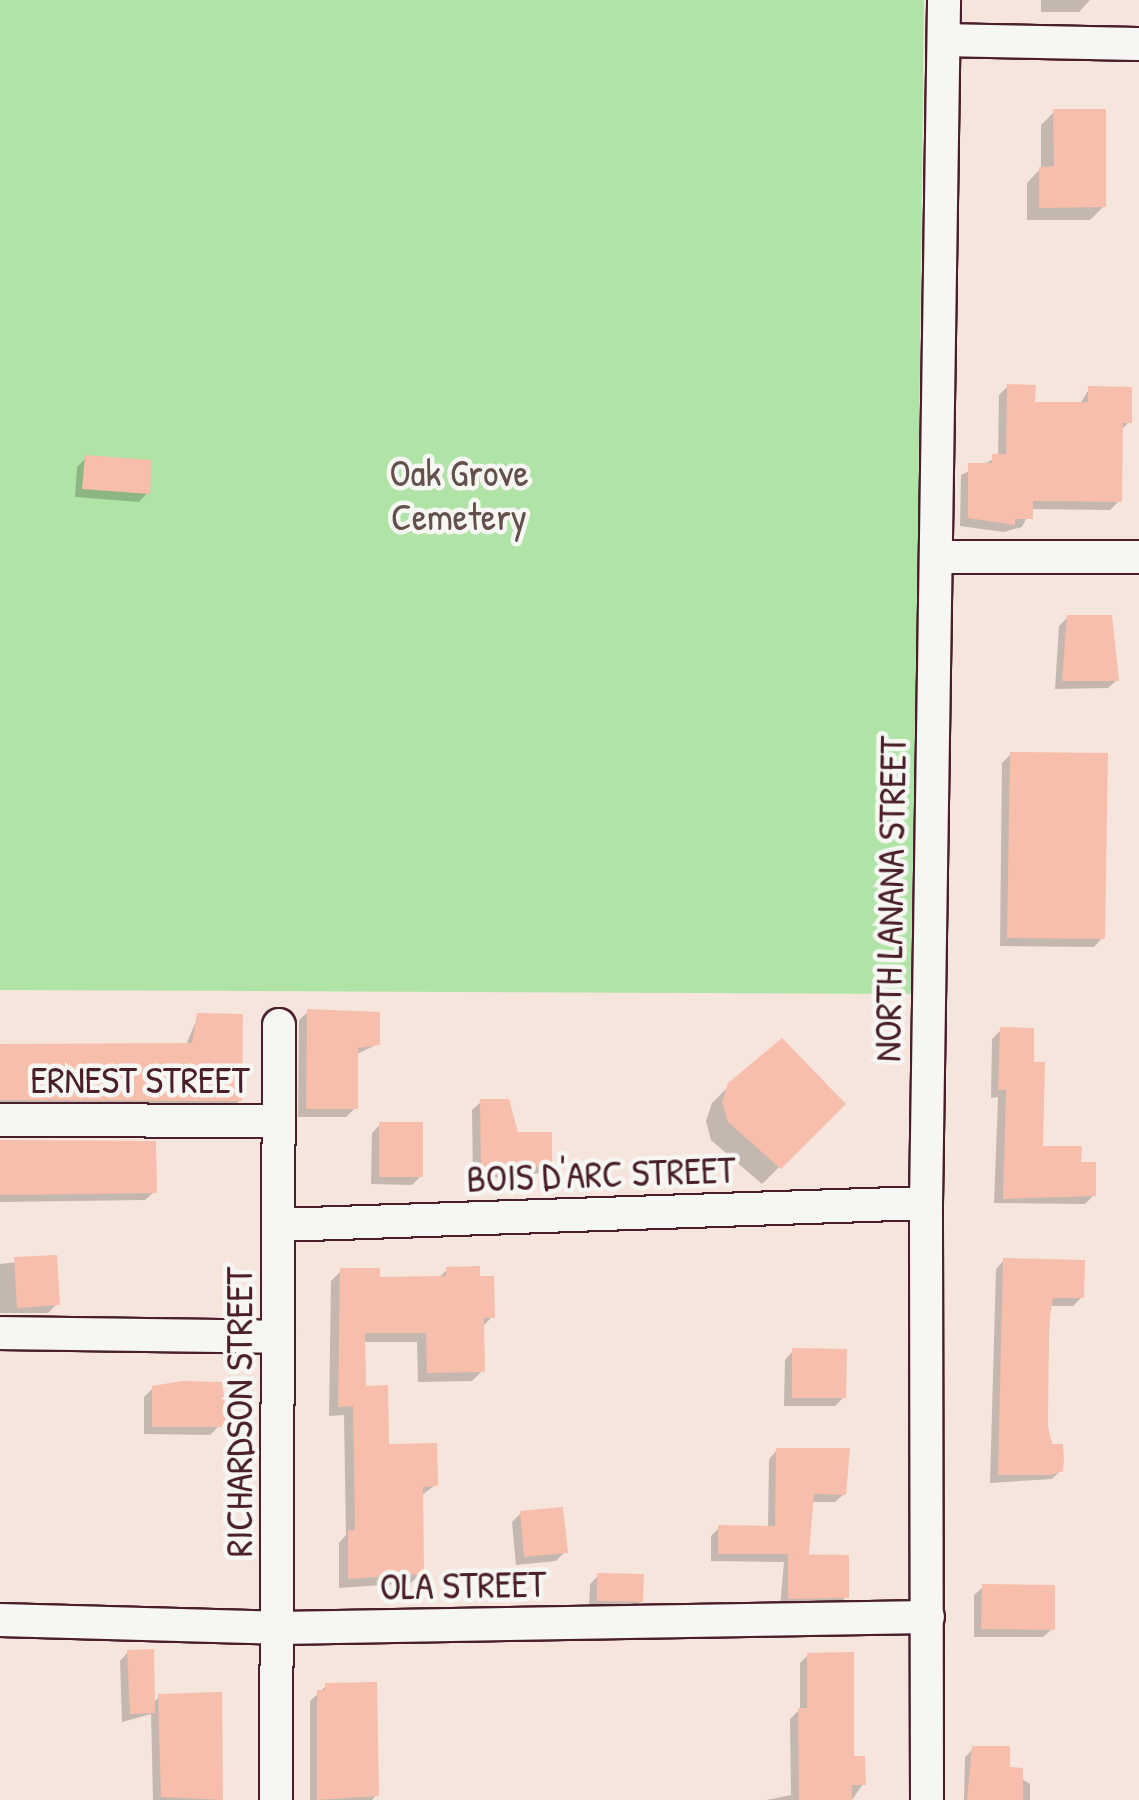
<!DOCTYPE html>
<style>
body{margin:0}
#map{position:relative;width:1139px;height:1800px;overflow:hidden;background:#f6e5dd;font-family:"Patrick Hand",sans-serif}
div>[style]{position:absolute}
.green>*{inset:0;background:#b0e4a6}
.shadow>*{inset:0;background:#0003}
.building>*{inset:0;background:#f6beab}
.roads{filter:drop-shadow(2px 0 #4a1f2b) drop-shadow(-2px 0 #4a1f2b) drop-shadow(0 2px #4a1f2b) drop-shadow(0 -2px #4a1f2b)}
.minor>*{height:32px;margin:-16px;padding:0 16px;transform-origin:16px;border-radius:16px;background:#f6f6f2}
span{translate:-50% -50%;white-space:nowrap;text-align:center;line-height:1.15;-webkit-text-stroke:9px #f6f6f2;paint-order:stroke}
.park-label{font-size:38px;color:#64504a}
.street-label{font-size:38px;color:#4a1f2b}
</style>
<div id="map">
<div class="green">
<div style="clip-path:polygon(0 0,924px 0,913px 994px,0 990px)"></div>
</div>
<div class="shadow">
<div style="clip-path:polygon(1041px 0,1090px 0,1079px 12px,1041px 12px)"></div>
<div style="clip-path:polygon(1054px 112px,1104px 206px,1090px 220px,1027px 220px,1027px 183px,1041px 168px,1041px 125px)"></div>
<div style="clip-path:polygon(1008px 386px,1033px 405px,1080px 404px,1089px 389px,1129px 422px,1120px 431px,1119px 501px,1110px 510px,1031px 509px,1022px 527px,1004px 532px,960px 526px,961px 475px,998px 457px,999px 395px)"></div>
<div style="clip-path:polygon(86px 458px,147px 493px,139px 502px,75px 497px,77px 467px)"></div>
<div style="clip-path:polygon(1068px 617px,1117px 680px,1108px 688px,1055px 689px,1059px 626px)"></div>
<div style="clip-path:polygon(1011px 754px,1102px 938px,1094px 947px,1000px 946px,1002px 763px)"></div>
<div style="clip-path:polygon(308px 1012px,378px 1044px,355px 1055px,355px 1108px,346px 1117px,298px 1117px,299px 1020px)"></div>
<div style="clip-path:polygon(198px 1016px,240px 1100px,231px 1109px,0 1108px,0 1047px,186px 1045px)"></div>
<div style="clip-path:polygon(1001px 1030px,1041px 1148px,1079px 1164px,1094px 1195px,1085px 1204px,994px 1203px,998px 1097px,991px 1098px,992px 1039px)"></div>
<div style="clip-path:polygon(730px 1085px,843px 1104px,762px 1184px,711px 1140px,706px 1121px,712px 1103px)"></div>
<div style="clip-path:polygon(481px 1102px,550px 1164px,541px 1173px,473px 1180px,472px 1110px)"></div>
<div style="clip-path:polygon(380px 1125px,421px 1176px,412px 1185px,371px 1184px,372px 1133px)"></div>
<div style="clip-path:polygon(0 1143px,154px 1192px,145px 1200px,0 1202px)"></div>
<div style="clip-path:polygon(54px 1258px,57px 1304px,48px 1313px,0 1313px,0 1264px)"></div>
<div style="clip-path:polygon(1004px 1260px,1082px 1297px,1073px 1306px,1050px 1306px,1046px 1426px,1061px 1470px,1052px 1479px,990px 1483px,996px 1269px)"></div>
<div style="clip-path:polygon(447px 1270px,492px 1317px,482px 1327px,482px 1371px,472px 1381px,418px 1382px,417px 1342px,363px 1342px,364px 1388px,386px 1447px,435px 1485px,421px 1496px,421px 1573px,411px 1583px,339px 1588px,339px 1543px,346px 1535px,344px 1415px,329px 1416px,331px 1281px,341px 1271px,377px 1280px,437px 1279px)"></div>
<div style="clip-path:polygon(793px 1351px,844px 1397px,835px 1406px,784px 1406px,785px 1360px)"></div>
<div style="clip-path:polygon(153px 1388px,225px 1420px,210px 1435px,144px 1434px,144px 1397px)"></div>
<div style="clip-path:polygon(777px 1450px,844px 1494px,835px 1502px,811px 1502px,803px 1557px,846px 1597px,838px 1606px,780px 1607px,784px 1562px,711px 1561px,711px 1536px,719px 1528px,768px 1528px,769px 1459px)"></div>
<div style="clip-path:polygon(521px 1513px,565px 1552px,556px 1561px,516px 1565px,512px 1522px)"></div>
<div style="clip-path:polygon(598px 1576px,641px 1601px,632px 1609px,589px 1609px,590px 1584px)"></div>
<div style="clip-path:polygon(983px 1587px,1052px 1629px,1043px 1637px,974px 1637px,974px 1595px)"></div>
<div style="clip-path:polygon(128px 1652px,152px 1704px,159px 1697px,220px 1694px,221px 1800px,153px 1800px,151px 1714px,122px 1722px,120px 1661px)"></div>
<div style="clip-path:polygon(808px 1655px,863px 1784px,852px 1800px,766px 1800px,791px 1795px,790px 1719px,800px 1709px,800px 1663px)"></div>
<div style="clip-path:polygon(326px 1686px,376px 1795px,372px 1800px,310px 1800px,310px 1701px)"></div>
<div style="clip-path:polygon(974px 1748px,1030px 1784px,1030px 1800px,964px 1800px,965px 1757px)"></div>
</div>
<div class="building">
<div style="clip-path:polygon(1053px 109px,1106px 109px,1106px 207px,1039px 208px,1039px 167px,1054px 166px)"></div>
<div style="clip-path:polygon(1007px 384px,1036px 385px,1035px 402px,1088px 402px,1088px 386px,1132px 387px,1132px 423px,1123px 423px,1122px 502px,1033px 501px,1033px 519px,1015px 519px,1015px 525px,968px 518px,968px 463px,992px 463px,992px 454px,1006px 454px)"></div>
<div style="clip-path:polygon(85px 455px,152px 460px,150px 494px,82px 489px)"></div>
<div style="clip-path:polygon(1067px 615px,1112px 615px,1119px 681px,1062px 681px)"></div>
<div style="clip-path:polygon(1010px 752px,1108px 753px,1105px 939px,1007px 938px)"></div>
<div style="clip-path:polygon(307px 1009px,380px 1012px,380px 1045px,358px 1048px,358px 1109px,306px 1109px)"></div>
<div style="clip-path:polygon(197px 1013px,243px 1014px,242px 1101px,0 1100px,0 1044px,192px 1043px)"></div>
<div style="clip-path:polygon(1000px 1027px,1034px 1028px,1034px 1062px,1045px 1062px,1043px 1146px,1082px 1146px,1081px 1162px,1096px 1162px,1096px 1196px,1003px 1199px,1006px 1090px,998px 1090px)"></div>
<div style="clip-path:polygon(782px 1038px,846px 1104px,781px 1169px,728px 1122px,722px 1102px,728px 1083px)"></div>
<div style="clip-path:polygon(480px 1099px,509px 1099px,518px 1132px,552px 1132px,552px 1165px,481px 1173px)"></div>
<div style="clip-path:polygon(379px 1122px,423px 1122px,423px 1177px,379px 1177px)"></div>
<div style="clip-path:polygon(0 1140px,156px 1141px,157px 1193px,0 1195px)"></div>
<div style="clip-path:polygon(57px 1255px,60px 1305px,17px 1308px,14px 1257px)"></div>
<div style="clip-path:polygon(1003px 1258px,1085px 1260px,1084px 1298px,1053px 1298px,1049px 1323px,1048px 1426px,1052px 1444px,1063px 1444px,1064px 1458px,1063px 1471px,1051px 1475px,998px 1475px)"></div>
<div style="clip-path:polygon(480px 1266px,480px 1276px,494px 1276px,495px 1318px,484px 1318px,485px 1372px,427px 1373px,426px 1333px,365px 1333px,366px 1386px,388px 1385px,389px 1444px,437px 1443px,438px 1486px,423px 1487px,424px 1574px,348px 1579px,348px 1530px,355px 1530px,353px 1406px,338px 1407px,340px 1268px,380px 1268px,380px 1277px,446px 1276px,446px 1267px)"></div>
<div style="clip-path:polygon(792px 1348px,847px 1349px,846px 1398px,792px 1398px)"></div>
<div style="clip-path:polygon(182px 1381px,222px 1382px,227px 1421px,221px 1427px,152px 1427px,152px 1386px)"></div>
<div style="clip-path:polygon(776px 1448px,850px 1448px,846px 1495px,814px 1494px,809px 1554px,718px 1554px,718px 1525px,775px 1526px)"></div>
<div style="clip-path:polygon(563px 1507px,568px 1553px,524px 1557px,520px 1511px)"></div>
<div style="clip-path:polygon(788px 1554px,849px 1555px,849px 1598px,788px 1599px)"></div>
<div style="clip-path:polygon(597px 1573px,644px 1574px,643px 1602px,597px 1601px)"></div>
<div style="clip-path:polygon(982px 1584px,1055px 1585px,1055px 1630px,981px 1629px)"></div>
<div style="clip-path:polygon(154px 1649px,155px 1713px,130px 1714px,127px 1650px)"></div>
<div style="clip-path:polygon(854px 1652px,854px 1756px,865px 1756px,866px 1785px,852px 1785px,852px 1800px,799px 1800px,798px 1708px,807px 1708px,807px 1653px)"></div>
<div style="clip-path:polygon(377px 1682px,379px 1796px,317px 1800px,317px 1690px,325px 1690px,325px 1683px)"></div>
<div style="clip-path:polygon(222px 1692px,223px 1800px,161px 1797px,158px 1694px)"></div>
<div style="clip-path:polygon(972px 1746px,1010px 1746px,1010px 1767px,1023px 1768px,1023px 1800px,967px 1800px)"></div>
</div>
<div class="roads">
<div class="minor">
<div style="left:944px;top:40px;width:195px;rotate:1.2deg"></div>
<div style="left:936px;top:557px;width:203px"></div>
<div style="left:0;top:1120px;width:279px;rotate:0.2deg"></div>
<div style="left:279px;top:1225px;width:647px;rotate:-1.95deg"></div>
<div style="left:0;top:1333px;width:278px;rotate:0.8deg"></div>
<div style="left:0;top:1620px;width:278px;rotate:1.6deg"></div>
<div style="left:278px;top:1628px;width:650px;rotate:-0.97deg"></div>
<div style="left:276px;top:1800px;width:775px;rotate:-89.78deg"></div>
<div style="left:927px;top:1800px;width:597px;rotate:-90.1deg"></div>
<div style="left:926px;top:1203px;width:1203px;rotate:-89.14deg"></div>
</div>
</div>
<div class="park-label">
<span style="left:459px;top:495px">Oak Grove<br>Cemetery</span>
</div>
<div class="street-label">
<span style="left:890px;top:899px;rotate:-89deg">NORTH LANANA STREET</span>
<span style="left:140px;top:1080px">ERNEST STREET</span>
<span style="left:601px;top:1174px;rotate:-2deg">BOIS D'ARC STREET</span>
<span style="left:239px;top:1412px;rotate:-90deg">RICHARDSON STREET</span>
<span style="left:463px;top:1585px;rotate:-1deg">OLA STREET</span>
</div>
</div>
